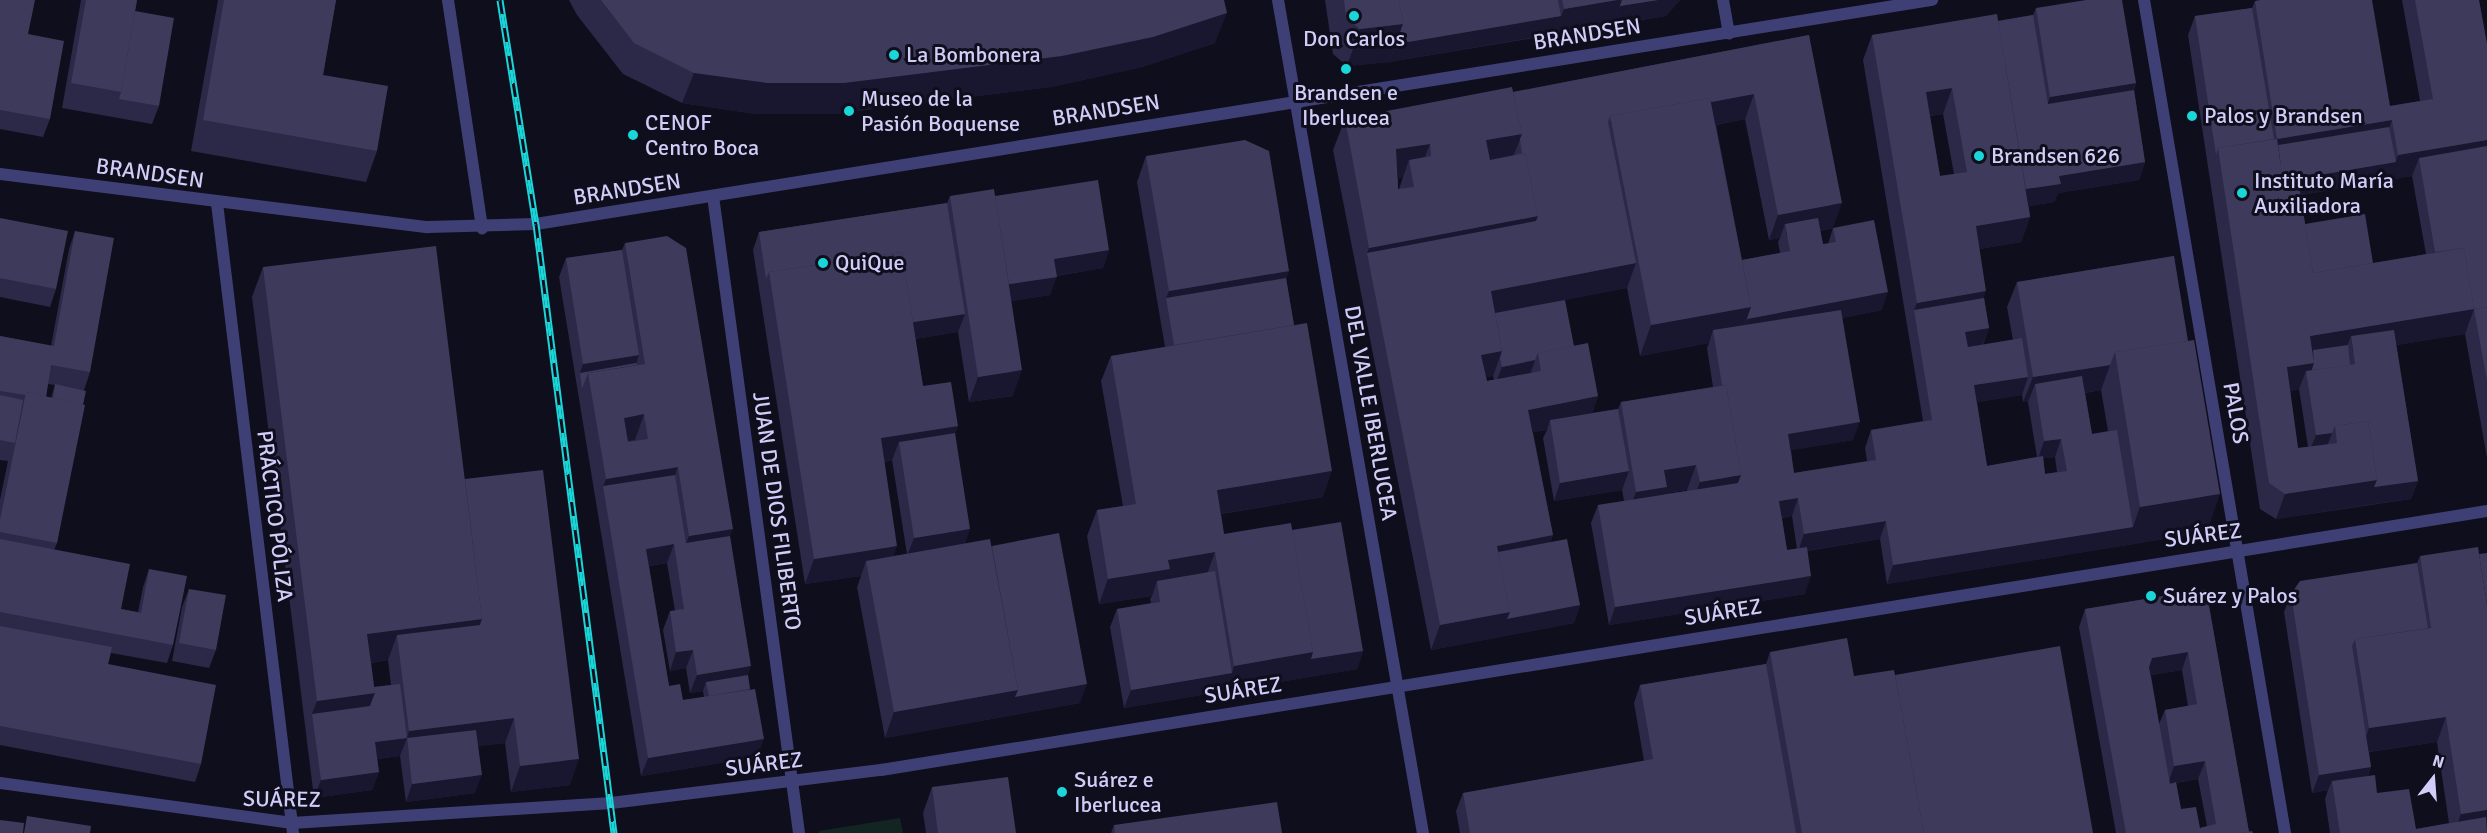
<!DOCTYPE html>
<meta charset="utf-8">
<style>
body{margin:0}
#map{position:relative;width:2487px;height:833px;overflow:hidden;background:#0f0e1c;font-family:Signika,sans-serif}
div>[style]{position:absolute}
.green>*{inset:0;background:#122523}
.service>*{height:12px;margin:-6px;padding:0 6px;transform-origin:6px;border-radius:6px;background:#3e4075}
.minor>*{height:12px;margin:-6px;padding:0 6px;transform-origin:6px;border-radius:6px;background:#3e4075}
.rail>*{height:7px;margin-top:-3.5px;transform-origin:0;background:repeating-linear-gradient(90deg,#0f0e1c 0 14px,#1ad6d9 0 28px);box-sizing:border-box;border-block:2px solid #1ad6d9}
.wall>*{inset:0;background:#2c2848}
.shaded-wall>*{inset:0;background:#19162f}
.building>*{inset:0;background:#3e3a5b}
.dots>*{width:16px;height:16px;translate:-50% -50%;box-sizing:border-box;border:3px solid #0f0e1c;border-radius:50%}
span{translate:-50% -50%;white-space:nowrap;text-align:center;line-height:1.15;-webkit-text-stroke:6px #0f0e1c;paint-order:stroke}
.street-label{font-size:22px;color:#d0cef9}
.poi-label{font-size:22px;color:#d0cef9}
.left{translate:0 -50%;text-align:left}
.north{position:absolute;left:2403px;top:749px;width:60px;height:60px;-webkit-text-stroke:4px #0f0e1c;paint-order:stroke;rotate:17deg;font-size:16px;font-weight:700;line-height:24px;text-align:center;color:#d0cef9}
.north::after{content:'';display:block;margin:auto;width:21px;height:27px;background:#d0cef9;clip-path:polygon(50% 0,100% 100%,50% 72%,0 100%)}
</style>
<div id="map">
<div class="green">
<div style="clip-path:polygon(900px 818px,903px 833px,819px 833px,819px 831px)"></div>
</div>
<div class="service">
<div style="left:448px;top:0;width:231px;rotate:81.5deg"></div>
</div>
<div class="minor">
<div style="left:1278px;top:0;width:846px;rotate:80.13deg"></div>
<div style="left:1723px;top:0;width:34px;rotate:80deg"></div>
<div style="left:2144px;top:0;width:845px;rotate:80.39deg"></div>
<div style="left:0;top:174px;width:431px;rotate:7.1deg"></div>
<div style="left:428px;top:227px;width:108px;rotate:-1.6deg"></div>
<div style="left:536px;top:224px;width:1414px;rotate:-9.12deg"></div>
<div style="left:713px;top:196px;width:643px;rotate:82.31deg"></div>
<div style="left:217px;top:203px;width:635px;rotate:83.12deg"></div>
<div style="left:0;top:783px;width:295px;rotate:7.8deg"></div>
<div style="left:292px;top:823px;width:320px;rotate:-3.6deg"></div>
<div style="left:611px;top:803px;width:272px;rotate:-7deg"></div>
<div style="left:881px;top:770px;width:1627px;rotate:-9.16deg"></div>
</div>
<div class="rail">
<div style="left:500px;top:0;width:227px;rotate:80.9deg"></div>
<div style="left:536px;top:224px;width:614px;rotate:82.7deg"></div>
</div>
<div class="wall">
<div style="clip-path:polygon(0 0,28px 34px,50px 119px,43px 137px,0 129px)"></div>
<div style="clip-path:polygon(81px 0,137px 0,135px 11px,159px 106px,152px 124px,62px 108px)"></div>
<div style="clip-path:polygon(218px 0,336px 0,323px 75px,377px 151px,366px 182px,191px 151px)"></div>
<div style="clip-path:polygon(569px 0,1224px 0,1215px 43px,1142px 67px,1051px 87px,833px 114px,756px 114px,682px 103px,623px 74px,577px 15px)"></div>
<div style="clip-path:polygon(1325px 0,1680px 0,1666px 16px,1389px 62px,1347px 66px,1333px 54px)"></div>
<div style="clip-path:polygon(evenodd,2402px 0,2479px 0,2487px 44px,2487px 458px,2465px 334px,2396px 345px,2418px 481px,2411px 499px,2276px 519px,2260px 509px,2188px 35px,2195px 16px,2252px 8px,2255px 1px,2390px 106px,2420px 101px,2402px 0,2412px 176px,2426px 254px,2373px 263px,2305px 224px,2301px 195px,2412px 176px,2402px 0,2299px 389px,2308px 447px,2298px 448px,2290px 391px,2299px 389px)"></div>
<div style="clip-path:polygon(evenodd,2036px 8px,2136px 83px,2134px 90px,2145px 162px,2139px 180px,2058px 193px,2054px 202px,2029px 206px,2030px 217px,2021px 242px,1979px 249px,1984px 298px,1989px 328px,1983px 345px,2013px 340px,2007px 307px,2017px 282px,2174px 256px,2207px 532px,1887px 584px,1880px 539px,1807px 551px,1805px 594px,1609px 625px,1591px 523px,1598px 505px,1624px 501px,1622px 490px,1554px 501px,1543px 438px,1547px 430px,1533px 432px,1553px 535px,1550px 543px,1580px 605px,1574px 623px,1431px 650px,1333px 150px,1345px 119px,1513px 92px,1809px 35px,1833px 228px,1882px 310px,1842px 318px,1853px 440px,1791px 450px,1794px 473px,1867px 461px,1865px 448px,1871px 430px,1923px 421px,1863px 60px,1872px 35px,1998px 21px,2033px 15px,2036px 8px,1943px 114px,1954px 174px,1940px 176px,1930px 116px,1943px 114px,2036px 8px,1745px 119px,1769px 240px,1780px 238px,1778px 242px,1780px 253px,1742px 260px,1716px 125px,1745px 119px,2036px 8px,1403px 177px,1399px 189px,1398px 189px,1398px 178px,1403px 177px,2036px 8px,1833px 228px,1828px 244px,1823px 244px,1820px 231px,1833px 228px,2036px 8px,1627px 288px,1640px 356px,1709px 343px,1707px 348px,1713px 387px,1621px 402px,1618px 409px,1592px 413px,1598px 396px,1574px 346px,1495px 313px,1627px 288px,2036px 8px,1493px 376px,1494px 380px,1487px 381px,1486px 377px,1493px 376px,2036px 8px,2101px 390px,2108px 431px,2092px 434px,2085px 393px,2101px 390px,2036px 8px,2022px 394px,2023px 402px,2028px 402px,2037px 457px,1987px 466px,1977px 402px,2022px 395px,2022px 394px,2036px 8px,2055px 457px,2057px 472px,2045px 474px,2043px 458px,2055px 457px,2036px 8px,1687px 490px,1687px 491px,1664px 494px,1665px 493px,1687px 490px,2036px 8px,1792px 516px,1797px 549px,1787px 550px,1782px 518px,1792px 516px)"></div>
<div style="clip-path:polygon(1146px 156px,1289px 271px,1286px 278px,1323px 497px,1221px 514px,1224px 534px,1292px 530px,1363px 651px,1357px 669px,1124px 708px,1110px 627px,1117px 609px,1151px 603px,1150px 599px,1152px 596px,1099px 604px,1087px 536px,1097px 510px,1123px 506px,1101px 381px,1111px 356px,1165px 347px,1137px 182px)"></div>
<div style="clip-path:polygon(evenodd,950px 196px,995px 196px,1109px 250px,1103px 268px,1056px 276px,1050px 295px,1011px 301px,1013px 396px,969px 402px,958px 332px,915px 339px,923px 386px,958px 426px,955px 433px,965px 544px,992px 546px,1080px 703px,885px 738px,857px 587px,861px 576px,805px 584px,753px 250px,759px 232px,947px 203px,950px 196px,892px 460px,907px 554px,894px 556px,884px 462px,892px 460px)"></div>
<div style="clip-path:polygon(0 218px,56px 289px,50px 307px,0 297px)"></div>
<div style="clip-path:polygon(evenodd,75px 231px,90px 372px,84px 390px,57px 543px,54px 550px,121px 609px,138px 612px,143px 587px,149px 569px,173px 645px,167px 663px,111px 653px,108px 664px,201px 764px,195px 782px,0 745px,0 500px,8px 461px,0 460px,0 336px,51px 346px,69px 249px,75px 231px,48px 384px,55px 385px,51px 398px,46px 397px,48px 384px)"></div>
<div style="clip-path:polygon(evenodd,625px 243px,730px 536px,748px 675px,757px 757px,641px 776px,559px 277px,566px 258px,622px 250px,625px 243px,667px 563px,675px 611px,670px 611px,663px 630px,670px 671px,686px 668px,690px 693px,703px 691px,704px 697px,683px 700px,669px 686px,649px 566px,667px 563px)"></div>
<div style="clip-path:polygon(evenodd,263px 267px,465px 479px,570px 785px,511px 792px,505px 743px,478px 746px,475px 793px,406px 802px,400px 756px,377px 759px,379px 772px,372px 790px,314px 798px,252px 297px,263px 267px,388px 660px,391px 685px,374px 687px,371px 663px,388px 660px)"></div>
<div style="clip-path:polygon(evenodd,2420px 556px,2487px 833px,2330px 833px,2325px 799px,2328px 790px,2312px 793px,2284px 612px,2291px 594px,2417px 563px,2420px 556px,2437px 742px,2449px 823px,2416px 829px,2377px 793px,2368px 776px,2371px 767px,2369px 752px,2437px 742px)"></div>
<div style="clip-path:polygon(189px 589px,216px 650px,209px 668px,172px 661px,182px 607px)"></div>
<div style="clip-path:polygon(evenodd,2206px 589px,2249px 832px,2253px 833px,2116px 833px,2079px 627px,2085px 609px,2206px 589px,2182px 670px,2188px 706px,2165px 710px,2159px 724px,2151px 675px,2182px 670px,2206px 589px,2198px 779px,2207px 826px,2200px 828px,2181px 809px,2176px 783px,2198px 779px)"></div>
<div style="clip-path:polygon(1770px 652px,1854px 676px,1895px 675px,2093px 833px,1460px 833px,1456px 811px,1463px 793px,1644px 761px,1634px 703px,1640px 685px,1766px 664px)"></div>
<div style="clip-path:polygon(932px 787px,1016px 833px,926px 833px,923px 813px)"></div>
<div style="clip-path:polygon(1114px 825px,1282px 833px,1111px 833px)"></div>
</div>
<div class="shaded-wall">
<div style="clip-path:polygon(1617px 0,1622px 0,1613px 24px,1389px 62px,1396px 44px,1561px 16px,1564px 9px)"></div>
<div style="clip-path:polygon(1658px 0,1680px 0,1666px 16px,1613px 24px,1620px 6px)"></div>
<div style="clip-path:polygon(1227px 13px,1215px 43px,1142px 67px,1051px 87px,833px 114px,756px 114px,682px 103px,694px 73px)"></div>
<div style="clip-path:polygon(1403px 24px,1389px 62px,1347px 66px,1360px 29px)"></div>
<div style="clip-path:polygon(2136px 83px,2127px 108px,2041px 122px,2050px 97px)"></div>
<div style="clip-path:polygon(1952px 88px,1943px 114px,1917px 117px,1926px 92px)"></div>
<div style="clip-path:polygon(1754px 94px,1745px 119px,1616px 144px,1611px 121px)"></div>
<div style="clip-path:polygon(2392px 120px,2383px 145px,2277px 163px,2277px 139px)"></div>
<div style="clip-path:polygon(1522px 134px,1510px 165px,1475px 171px,1486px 140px)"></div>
<div style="clip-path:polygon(2487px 140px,2487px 163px,2419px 158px,2412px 176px,2389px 180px,2398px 155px)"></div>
<div style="clip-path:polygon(1430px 144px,1418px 174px,1409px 160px,1403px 177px,1385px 180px,1396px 149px)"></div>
<div style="clip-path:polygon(2145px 162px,2139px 180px,2058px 193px,2054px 202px,2016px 208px,2023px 190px,2059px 176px)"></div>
<div style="clip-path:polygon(2396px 162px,2389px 180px,2273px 200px,2280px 182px)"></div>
<div style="clip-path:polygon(1842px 203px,1833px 228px,1787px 237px,1785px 224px,1780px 238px,1769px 240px,1778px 215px)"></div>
<div style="clip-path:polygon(1538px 216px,1527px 246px,1367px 253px,1369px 248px)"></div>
<div style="clip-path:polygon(2030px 217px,2021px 242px,1967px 251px,1976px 226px)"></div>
<div style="clip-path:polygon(1109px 250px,1103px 268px,1047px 277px,1054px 259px)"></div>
<div style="clip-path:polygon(1636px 263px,1627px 288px,1482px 316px,1491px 291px)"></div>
<div style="clip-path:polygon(1289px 271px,1280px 296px,1166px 298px,1169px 291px)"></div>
<div style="clip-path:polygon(1057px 277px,1050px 295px,998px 303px,1005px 285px)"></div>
<div style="clip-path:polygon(1986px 291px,1977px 316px,1914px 310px,1917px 303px)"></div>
<div style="clip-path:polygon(1888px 292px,1882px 310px,1740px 338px,1747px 319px)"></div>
<div style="clip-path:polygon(1751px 307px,1740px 337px,1713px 330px,1709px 343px,1640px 356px,1651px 325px)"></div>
<div style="clip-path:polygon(2474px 309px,2465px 334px,2353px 352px,2351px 336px,2344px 354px,2306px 360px,2310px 336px)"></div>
<div style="clip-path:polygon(965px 314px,958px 332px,902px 341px,909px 323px)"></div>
<div style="clip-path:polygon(1989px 328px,1982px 346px,1958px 350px,1965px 332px)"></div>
<div style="clip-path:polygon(1502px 351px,1493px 376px,1472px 380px,1481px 355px)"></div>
<div style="clip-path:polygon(639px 355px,633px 373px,580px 373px,583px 364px)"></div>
<div style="clip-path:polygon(1535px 360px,1529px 378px,1495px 385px,1502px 367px)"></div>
<div style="clip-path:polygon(2314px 363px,2309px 379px,2306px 371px,2299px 389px,2277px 393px,2287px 367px)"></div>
<div style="clip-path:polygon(2110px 365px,2101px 390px,2038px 400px,2035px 384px,2028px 402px,2023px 402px,2033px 377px)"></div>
<div style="clip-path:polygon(1022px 370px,1013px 396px,969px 402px,978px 377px)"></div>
<div style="clip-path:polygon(2028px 377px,2022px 395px,1967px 404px,1974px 385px)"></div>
<div style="clip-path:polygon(1598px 396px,1589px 421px,1550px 420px,1547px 430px,1519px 435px,1528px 410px)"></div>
<div style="clip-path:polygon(644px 414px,635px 440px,615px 443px,624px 418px)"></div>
<div style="clip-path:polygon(1860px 422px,1853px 440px,1781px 452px,1788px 434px)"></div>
<div style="clip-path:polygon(958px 426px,949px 452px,899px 442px,892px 460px,872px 464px,881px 438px)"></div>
<div style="clip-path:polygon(2332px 433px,2325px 451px,2309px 453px,2316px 435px)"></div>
<div style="clip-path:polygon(2061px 439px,2055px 457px,2038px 459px,2044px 441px)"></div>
<div style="clip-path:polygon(1696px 465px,1687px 490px,1665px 493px,1658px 512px,1626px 518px,1636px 492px,1664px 470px)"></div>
<div style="clip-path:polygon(678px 467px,668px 493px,603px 486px,596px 504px,606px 479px)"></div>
<div style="clip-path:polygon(1332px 471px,1323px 497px,1207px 516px,1217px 490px)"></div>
<div style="clip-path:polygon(1629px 471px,1622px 490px,1554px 501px,1560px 483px)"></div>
<div style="clip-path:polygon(1741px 475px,1732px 501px,1690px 507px,1700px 482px)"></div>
<div style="clip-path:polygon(2377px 480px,2367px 505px,2276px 519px,2285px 494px)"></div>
<div style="clip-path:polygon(2418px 481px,2411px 499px,2367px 505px,2374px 487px)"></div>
<div style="clip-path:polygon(2220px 494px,2207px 532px,1887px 584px,1893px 565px,2133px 527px,2140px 507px)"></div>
<div style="clip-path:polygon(1798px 498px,1792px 516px,1772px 519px,1779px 501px)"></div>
<div style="clip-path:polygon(1886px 521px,1880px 539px,1798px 552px,1804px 534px)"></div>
<div style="clip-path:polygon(733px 529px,723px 554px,679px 561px,689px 536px)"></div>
<div style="clip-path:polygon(970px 529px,964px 548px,907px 556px,914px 538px)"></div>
<div style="clip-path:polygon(1553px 535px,1544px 561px,1497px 569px,1497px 546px)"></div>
<div style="clip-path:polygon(674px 544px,667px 563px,640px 567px,646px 549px)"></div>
<div style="clip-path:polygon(897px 546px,888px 572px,866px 561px,861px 576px,805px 584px,814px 559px)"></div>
<div style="clip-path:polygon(1215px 552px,1206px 577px,1157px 581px,1152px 596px,1099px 604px,1108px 579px,1168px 560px)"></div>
<div style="clip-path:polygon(1811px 576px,1805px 594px,1609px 625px,1615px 607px)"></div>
<div style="clip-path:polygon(1580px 605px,1574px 623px,1431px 650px,1440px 625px,1510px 612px)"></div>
<div style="clip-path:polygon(482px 619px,471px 650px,397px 635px,388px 660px,356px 665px,367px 634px)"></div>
<div style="clip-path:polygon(693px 650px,686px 668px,670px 671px,676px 652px)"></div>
<div style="clip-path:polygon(1363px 651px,1357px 669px,1124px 708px,1131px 690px,1232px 673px,1234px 666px,1313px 652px)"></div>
<div style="clip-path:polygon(2188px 652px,2182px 670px,2145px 676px,2152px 658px)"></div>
<div style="clip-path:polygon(751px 666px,745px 685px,706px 682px,703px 691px,690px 693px,697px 675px)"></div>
<div style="clip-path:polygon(1087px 684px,1080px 703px,885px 738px,894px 712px,1018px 690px)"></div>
<div style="clip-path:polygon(375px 693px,363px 724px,312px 714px,317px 701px)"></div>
<div style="clip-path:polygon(2446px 717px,2437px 742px,2360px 753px,2369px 728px)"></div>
<div style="clip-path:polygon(514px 718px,505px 743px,409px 755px,407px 738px,409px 731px)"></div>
<div style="clip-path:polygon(407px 738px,400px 756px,368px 760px,375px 742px)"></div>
<div style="clip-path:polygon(764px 739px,757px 757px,641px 776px,648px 758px)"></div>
<div style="clip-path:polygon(579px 759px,570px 785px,511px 792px,520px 766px)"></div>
<div style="clip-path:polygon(2205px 761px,2198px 779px,2168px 784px,2174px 766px)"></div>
<div style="clip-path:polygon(2371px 767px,2365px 785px,2332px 781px,2328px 790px,2312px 793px,2319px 775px)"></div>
<div style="clip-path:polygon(379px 772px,372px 790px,314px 798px,321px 780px)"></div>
<div style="clip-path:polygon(482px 775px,475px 793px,406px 802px,412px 784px)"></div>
<div style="clip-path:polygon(2487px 810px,2487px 833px,2454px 833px,2461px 814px)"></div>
</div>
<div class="building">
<div style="clip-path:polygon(0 0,35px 0,28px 34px,64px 41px,50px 119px,0 110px)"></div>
<div style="clip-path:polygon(86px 0,137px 0,121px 92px,71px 83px)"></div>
<div style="clip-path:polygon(224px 0,336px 0,323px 75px,388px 86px,377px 151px,203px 120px)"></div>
<div style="clip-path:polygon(601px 0,1224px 0,1227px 13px,1153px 37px,1062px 56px,844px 83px,767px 83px,694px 73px,634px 43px)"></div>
<div style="clip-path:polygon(1344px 0,1399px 0,1403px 24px,1360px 29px,1346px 17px)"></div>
<div style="clip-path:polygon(1399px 0,1558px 0,1561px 16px,1396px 44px,1403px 24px)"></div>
<div style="clip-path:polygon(1562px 0,1617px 0,1564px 9px)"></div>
<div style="clip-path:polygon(1622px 0,1658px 0,1620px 6px)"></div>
<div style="clip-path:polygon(2086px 0,2122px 0,2136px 83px,2050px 97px,2036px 8px)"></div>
<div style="clip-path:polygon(2260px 0,2372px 0,2390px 106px,2433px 99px,2415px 0,2479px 0,2487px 44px,2487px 140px,2398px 155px,2392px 120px,2277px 139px,2255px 1px)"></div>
<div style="clip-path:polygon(2252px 8px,2274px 139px,2218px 148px,2216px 155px,2195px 16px)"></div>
<div style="clip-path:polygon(135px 11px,174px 18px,159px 106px,119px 99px,121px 92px)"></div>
<div style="clip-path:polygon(evenodd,1997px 14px,2030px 217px,1976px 226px,1986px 291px,1917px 303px,1872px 35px,1997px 14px,1952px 88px,1967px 172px,1940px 176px,1926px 92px,1952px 88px)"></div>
<div style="clip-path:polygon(2033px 15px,2048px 104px,2134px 90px,2145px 162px,2059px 176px,2061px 184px,2026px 189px,1998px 21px)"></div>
<div style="clip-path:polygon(1809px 35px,1842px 203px,1778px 215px,1754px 94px,1711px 102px,1710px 98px,1610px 116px,1608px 122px,1636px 263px,1491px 291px,1502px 351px,1481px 355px,1487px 381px,1541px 371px,1538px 353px,1588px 343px,1598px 396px,1528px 410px,1553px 535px,1497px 546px,1510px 612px,1440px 625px,1367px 253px,1536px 221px,1538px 216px,1525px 153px,1522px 154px,1520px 139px,1522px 134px,1513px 92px)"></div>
<div style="clip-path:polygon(evenodd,1512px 87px,1522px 134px,1486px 140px,1490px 160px,1525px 153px,1538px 216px,1369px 248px,1345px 119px,1512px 87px,1430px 144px,1431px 156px,1409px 160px,1414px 187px,1398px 189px,1396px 149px,1430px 144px)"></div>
<div style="clip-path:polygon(1710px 98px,1751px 307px,1651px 325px,1610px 116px)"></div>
<div style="clip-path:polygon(2389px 127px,2396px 162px,2283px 181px,2278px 145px)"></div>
<div style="clip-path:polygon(2277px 139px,2283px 182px,2298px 180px,2313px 273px,2464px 248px,2474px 309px,2310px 336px,2314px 363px,2287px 367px,2298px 448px,2337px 443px,2335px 426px,2368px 421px,2377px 480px,2285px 494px,2269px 483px,2218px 148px)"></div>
<div style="clip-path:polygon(1245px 140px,1269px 151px,1289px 271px,1169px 291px,1146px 156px)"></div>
<div style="clip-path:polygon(2487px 146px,2487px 307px,2474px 309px,2464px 248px,2435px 252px,2419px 158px)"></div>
<div style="clip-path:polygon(1098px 180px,1109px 250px,1054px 259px,1057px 277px,1009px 284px,995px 196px)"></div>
<div style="clip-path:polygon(994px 189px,1022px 370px,978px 377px,950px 196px)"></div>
<div style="clip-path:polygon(947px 203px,965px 314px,913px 322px,902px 252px,769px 272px,766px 279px,759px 232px)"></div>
<div style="clip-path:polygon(2365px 214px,2373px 263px,2313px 273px,2305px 224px)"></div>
<div style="clip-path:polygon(0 218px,68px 231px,56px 289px,0 278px)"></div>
<div style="clip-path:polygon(1818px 218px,1823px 244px,1836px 242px,1833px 228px,1874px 220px,1888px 292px,1747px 319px,1751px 307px,1742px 260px,1790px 251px,1785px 224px)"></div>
<div style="clip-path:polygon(75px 231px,114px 238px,90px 372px,51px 365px,46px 397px,26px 392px,26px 395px,0 391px,0 336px,54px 346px)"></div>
<div style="clip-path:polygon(evenodd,667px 236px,686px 248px,733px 529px,689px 536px,678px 467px,606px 479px,588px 373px,645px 364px,625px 243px,667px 236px,644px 414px,648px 439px,628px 442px,624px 418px,644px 414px)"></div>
<div style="clip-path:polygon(436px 246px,482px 619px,367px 634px,375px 693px,317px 701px,263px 267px)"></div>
<div style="clip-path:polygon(622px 250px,639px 355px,583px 364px,566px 258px)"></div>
<div style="clip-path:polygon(902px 252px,923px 386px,951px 382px,958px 426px,881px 438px,897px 546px,814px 559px,769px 272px)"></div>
<div style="clip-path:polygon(2174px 256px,2188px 341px,2115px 352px,2110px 365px,2033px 377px,2017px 282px)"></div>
<div style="clip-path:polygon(1286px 278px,1294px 325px,1174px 345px,1166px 298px)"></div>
<div style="clip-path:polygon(1984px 298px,1989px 328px,1965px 332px,1968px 347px,2022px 338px,2028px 377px,1974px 385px,1987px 466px,2043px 456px,2045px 474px,2067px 471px,2061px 439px,2044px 441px,2035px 384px,2082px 376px,2092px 434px,2117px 430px,2133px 527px,1893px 565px,1886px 521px,1804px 534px,1798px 498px,1779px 501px,1787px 550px,1807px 547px,1811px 576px,1615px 607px,1598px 505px,1738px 483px,1741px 475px,1726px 385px,1722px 385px,1713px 330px,1841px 310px,1860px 422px,1788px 434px,1794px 473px,1876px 460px,1871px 430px,1932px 420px,1914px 310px)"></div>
<div style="clip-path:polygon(1565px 300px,1574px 346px,1538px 353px,1535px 360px,1502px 367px,1500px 358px,1502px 351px,1495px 313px)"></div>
<div style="clip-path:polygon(2487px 307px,2487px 381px,2474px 309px)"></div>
<div style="clip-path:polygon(1307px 323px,1332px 471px,1217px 490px,1224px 534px,1291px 523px,1313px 652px,1234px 666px,1215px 552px,1168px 560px,1170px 569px,1108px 579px,1097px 510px,1136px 504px,1111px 356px)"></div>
<div style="clip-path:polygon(2394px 330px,2418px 481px,2374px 487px,2377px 480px,2368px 421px,2335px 426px,2332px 433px,2316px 435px,2306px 371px,2355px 364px,2351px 336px)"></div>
<div style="clip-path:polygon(2194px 340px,2220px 494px,2140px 507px,2115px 352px)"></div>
<div style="clip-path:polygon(2348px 345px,2350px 365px,2312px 370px,2314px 363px,2313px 350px)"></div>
<div style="clip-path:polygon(636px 363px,637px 365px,588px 373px,582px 389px,580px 373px)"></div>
<div style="clip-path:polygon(55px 384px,86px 391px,83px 405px,53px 398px)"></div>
<div style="clip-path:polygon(1726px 385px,1741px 475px,1700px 482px,1696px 465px,1664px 470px,1667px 487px,1636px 492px,1621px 402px)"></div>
<div style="clip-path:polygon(26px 392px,85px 405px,57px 543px,0 532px,0 520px)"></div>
<div style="clip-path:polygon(0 395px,23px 400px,15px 443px,0 440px)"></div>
<div style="clip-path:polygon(1618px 409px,1629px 471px,1560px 483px,1550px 420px)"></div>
<div style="clip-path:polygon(955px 433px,970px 529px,914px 538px,899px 442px)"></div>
<div style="clip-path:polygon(543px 470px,579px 759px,520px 766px,514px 718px,409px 731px,397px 635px,480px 625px,482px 619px,465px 479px)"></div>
<div style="clip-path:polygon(675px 475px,686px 543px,730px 536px,751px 666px,697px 675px,693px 650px,676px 652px,670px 611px,684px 609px,674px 544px,646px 549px,669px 686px,680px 684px,683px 700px,755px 689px,764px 739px,648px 758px,603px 486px)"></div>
<div style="clip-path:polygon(1341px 522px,1363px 651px,1311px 659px,1313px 652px,1292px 530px)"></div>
<div style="clip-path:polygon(1059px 533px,1087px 684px,1015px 697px,1018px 690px,992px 546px)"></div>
<div style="clip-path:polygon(0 539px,130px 564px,121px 609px,141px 613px,149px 569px,187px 576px,173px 645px,0 612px)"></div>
<div style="clip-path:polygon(990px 539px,1018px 690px,894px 712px,866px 561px)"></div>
<div style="clip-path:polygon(1567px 539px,1580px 605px,1507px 619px,1510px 612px,1498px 552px)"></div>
<div style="clip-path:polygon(2478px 547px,2487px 604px,2487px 810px,2461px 814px,2446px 717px,2369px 728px,2355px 639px,2431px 628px,2420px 556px)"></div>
<div style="clip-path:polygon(2487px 553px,2487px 604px,2479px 554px)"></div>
<div style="clip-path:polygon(2417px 563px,2428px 628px,2355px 639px,2352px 646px,2371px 767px,2319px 775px,2291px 594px,2300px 581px)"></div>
<div style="clip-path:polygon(1215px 571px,1232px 673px,1131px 690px,1117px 609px,1160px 602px,1157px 581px)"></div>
<div style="clip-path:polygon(189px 589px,226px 595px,216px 650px,179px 643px)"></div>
<div style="clip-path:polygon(evenodd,2206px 589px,2249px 832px,2241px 833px,2126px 833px,2085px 609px,2206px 589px,2188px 652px,2197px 704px,2165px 710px,2174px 766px,2205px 761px,2216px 824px,2200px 828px,2196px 807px,2181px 809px,2176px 782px,2170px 784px,2149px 667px,2152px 658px,2188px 652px)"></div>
<div style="clip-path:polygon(0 626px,112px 647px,108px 664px,216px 685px,201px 764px,0 726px)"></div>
<div style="clip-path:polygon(1847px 638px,1854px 676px,1894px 670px,1924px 833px,1802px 833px,1770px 652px)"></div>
<div style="clip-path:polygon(2060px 646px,2093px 833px,1924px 833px,1895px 675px)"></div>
<div style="clip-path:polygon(1766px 664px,1796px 833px,1470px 833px,1463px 793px,1653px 759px,1640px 685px)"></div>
<div style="clip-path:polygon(748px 675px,750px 689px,709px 696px,706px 682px)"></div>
<div style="clip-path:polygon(400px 684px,407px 738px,375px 742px,379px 772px,321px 780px,312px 714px,370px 706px,375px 693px,374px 687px)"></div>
<div style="clip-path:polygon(476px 730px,482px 775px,412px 784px,407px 738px)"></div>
<div style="clip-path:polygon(2375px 775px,2377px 793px,2409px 789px,2416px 829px,2486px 817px,2487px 833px,2340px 833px,2332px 781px)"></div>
<div style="clip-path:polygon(1008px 777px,1016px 833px,938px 833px,932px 787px)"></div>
<div style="clip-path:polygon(1277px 802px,1282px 833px,1115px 833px,1114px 825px)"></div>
<div style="clip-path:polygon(27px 816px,91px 826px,90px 833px,24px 833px)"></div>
<div style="clip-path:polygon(0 820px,24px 823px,23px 833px,0 833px)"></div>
<div style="clip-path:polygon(2252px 831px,2253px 833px,2241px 833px)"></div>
</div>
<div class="dots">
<div style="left:1354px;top:16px;background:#1ad6d9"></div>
<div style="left:894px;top:55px;background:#1ad6d9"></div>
<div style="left:1346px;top:69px;background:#1ad6d9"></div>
<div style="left:849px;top:111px;background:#1ad6d9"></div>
<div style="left:2192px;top:116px;background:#1ad6d9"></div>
<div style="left:633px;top:135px;background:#1ad6d9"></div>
<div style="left:1979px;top:156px;background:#1ad6d9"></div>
<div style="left:2242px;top:193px;background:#1ad6d9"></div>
<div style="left:823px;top:263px;background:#1ad6d9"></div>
<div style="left:2151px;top:596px;background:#1ad6d9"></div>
<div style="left:1062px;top:792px;background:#1ad6d9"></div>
</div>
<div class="street-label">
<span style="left:1587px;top:34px;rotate:-9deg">BRANDSEN</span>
<span style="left:1106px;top:110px;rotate:-9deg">BRANDSEN</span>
<span style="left:150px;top:173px;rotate:8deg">BRANDSEN</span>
<span style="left:627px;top:189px;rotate:-9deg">BRANDSEN</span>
<span style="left:1371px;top:413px;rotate:80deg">DEL VALLE IBERLUCEA</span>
<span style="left:2236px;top:413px;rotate:80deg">PALOS</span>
<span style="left:777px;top:511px;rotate:82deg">JUAN DE DIOS FILIBERTO</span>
<span style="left:275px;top:516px;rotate:83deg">PRÁCTICO PÓLIZA</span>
<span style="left:2203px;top:535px;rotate:-7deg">SUÁREZ</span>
<span style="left:1723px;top:612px;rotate:-9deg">SUÁREZ</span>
<span style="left:1243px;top:690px;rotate:-9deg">SUÁREZ</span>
<span style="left:764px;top:764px;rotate:-7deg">SUÁREZ</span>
<span style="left:282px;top:799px;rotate:1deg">SUÁREZ</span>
</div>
<div class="poi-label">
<span style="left:1354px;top:39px">Don Carlos</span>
<span class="left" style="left:906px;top:55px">La Bombonera</span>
<span style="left:1346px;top:105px">Brandsen e<br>Iberlucea</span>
<span class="left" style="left:861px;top:111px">Museo de la<br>Pasión Boquense</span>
<span class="left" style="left:2204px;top:116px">Palos y Brandsen</span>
<span class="left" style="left:645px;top:135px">CENOF<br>Centro Boca</span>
<span class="left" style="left:1991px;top:156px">Brandsen 626</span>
<span class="left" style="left:2254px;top:193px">Instituto María<br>Auxiliadora</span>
<span class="left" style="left:835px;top:263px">QuiQue</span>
<span class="left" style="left:2163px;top:596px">Suárez y Palos</span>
<span class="left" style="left:1074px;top:792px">Suárez e<br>Iberlucea</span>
</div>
<div class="north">N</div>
</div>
